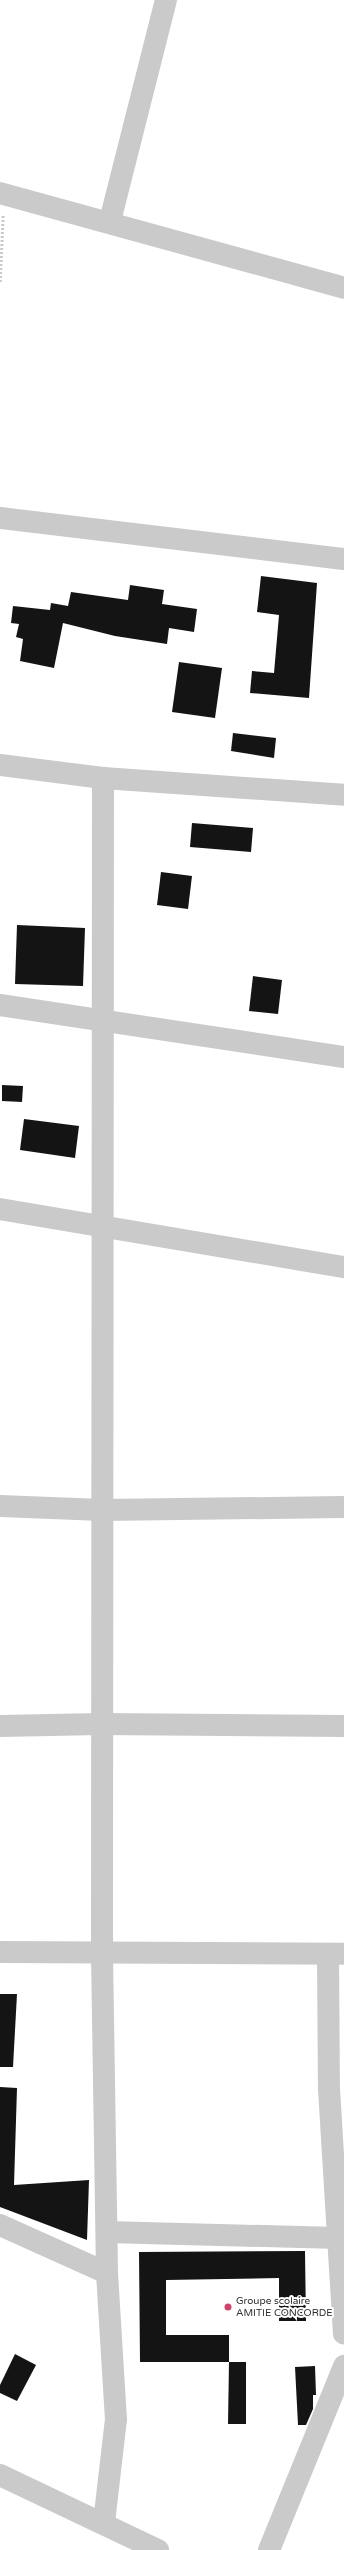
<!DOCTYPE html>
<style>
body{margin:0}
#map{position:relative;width:344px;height:2550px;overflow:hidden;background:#fff;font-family:"Varela Round",sans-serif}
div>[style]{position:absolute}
.building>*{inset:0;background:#141414}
.path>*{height:2.5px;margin-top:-1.25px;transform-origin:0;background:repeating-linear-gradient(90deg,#cacaca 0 2px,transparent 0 4px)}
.minor>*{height:22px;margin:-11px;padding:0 11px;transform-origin:11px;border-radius:11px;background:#cacaca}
.dots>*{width:11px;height:11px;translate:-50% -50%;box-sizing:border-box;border:2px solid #fff;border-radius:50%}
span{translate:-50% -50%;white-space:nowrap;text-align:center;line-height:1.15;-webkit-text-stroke:4px #fff;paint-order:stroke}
.poi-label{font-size:10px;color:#2d2d2d}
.left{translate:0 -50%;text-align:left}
</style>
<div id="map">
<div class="building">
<div style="clip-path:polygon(261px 576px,317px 583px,309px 698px,250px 693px,252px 671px,274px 673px,279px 615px,257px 612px)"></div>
<div style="clip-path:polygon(130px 585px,164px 590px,162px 604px,197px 609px,194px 632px,169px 628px,167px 644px,115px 636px,63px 623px,54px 668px,20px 661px,23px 639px,16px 637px,19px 624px,11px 623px,13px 606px,50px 610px,51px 603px,68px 606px,71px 592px,128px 600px)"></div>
<div style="clip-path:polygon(179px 662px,222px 668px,215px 718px,172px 712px)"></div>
<div style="clip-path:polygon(233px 733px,276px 738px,274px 758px,231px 751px)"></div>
<div style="clip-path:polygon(192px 823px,253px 828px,251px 852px,190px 847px)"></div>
<div style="clip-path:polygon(161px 872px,192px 876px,188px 909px,157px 905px)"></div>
<div style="clip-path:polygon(17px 925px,85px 928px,83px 986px,15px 984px)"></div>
<div style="clip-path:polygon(253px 976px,282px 980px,278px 1014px,249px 1011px)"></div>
<div style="clip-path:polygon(2px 1085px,23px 1086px,22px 1102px,2px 1101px)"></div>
<div style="clip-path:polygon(24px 1119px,79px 1126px,75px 1158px,20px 1150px)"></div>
<div style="clip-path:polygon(0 1994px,17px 1994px,13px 2067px,0 2067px)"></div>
<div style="clip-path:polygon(0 2087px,17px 2088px,14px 2185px,89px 2180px,87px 2240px,0 2207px)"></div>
<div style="clip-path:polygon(305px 2251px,306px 2321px,279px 2321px,279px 2278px,166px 2280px,166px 2335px,229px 2335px,229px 2362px,140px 2362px,139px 2252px)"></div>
<div style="clip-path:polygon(15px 2354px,36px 2365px,17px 2401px,0 2393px,0 2385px)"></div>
<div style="clip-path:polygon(229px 2362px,246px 2362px,246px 2424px,228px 2424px)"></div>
<div style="clip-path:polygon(315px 2366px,316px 2395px,313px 2395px,313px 2409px,306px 2425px,298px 2425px,295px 2367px)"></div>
</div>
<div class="path">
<div style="left:0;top:282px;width:68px;rotate:-87.5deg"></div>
</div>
<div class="minor">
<div style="left:0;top:193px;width:357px;rotate:15.4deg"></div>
<div style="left:110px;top:221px;width:228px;rotate:-75.8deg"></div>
<div style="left:0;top:518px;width:346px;rotate:6.8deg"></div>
<div style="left:0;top:765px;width:104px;rotate:7.2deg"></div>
<div style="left:103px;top:778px;width:242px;rotate:4deg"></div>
<div style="left:103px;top:778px;width:1176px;rotate:90.05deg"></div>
<div style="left:102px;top:1954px;width:319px;rotate:89.1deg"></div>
<div style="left:107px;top:2273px;width:146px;rotate:86.5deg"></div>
<div style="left:116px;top:2419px;width:105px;rotate:96.6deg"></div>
<div style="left:0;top:1005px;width:348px;rotate:8.6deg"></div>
<div style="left:0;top:1209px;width:349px;rotate:9.6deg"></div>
<div style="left:0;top:1506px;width:102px;rotate:2.2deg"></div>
<div style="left:102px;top:1510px;width:242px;rotate:-0.7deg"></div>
<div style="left:0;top:1726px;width:101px;rotate:-1.1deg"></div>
<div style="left:101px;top:1724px;width:243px;rotate:0.5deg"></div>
<div style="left:0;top:1952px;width:344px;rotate:0.3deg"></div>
<div style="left:328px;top:1954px;width:135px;rotate:89.6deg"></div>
<div style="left:329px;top:2089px;width:245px;rotate:86.5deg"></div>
<div style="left:0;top:2225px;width:117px;rotate:24.2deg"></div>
<div style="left:107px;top:2232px;width:232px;rotate:1.5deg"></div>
<div style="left:0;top:2475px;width:175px;rotate:25.4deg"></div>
<div style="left:269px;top:2550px;width:199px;rotate:-67.8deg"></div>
</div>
<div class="dots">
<div style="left:228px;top:2307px;background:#cf436b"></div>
</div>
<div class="poi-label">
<span class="left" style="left:236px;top:2307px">Groupe scolaire<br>AMITIE CONCORDE</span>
</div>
</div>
